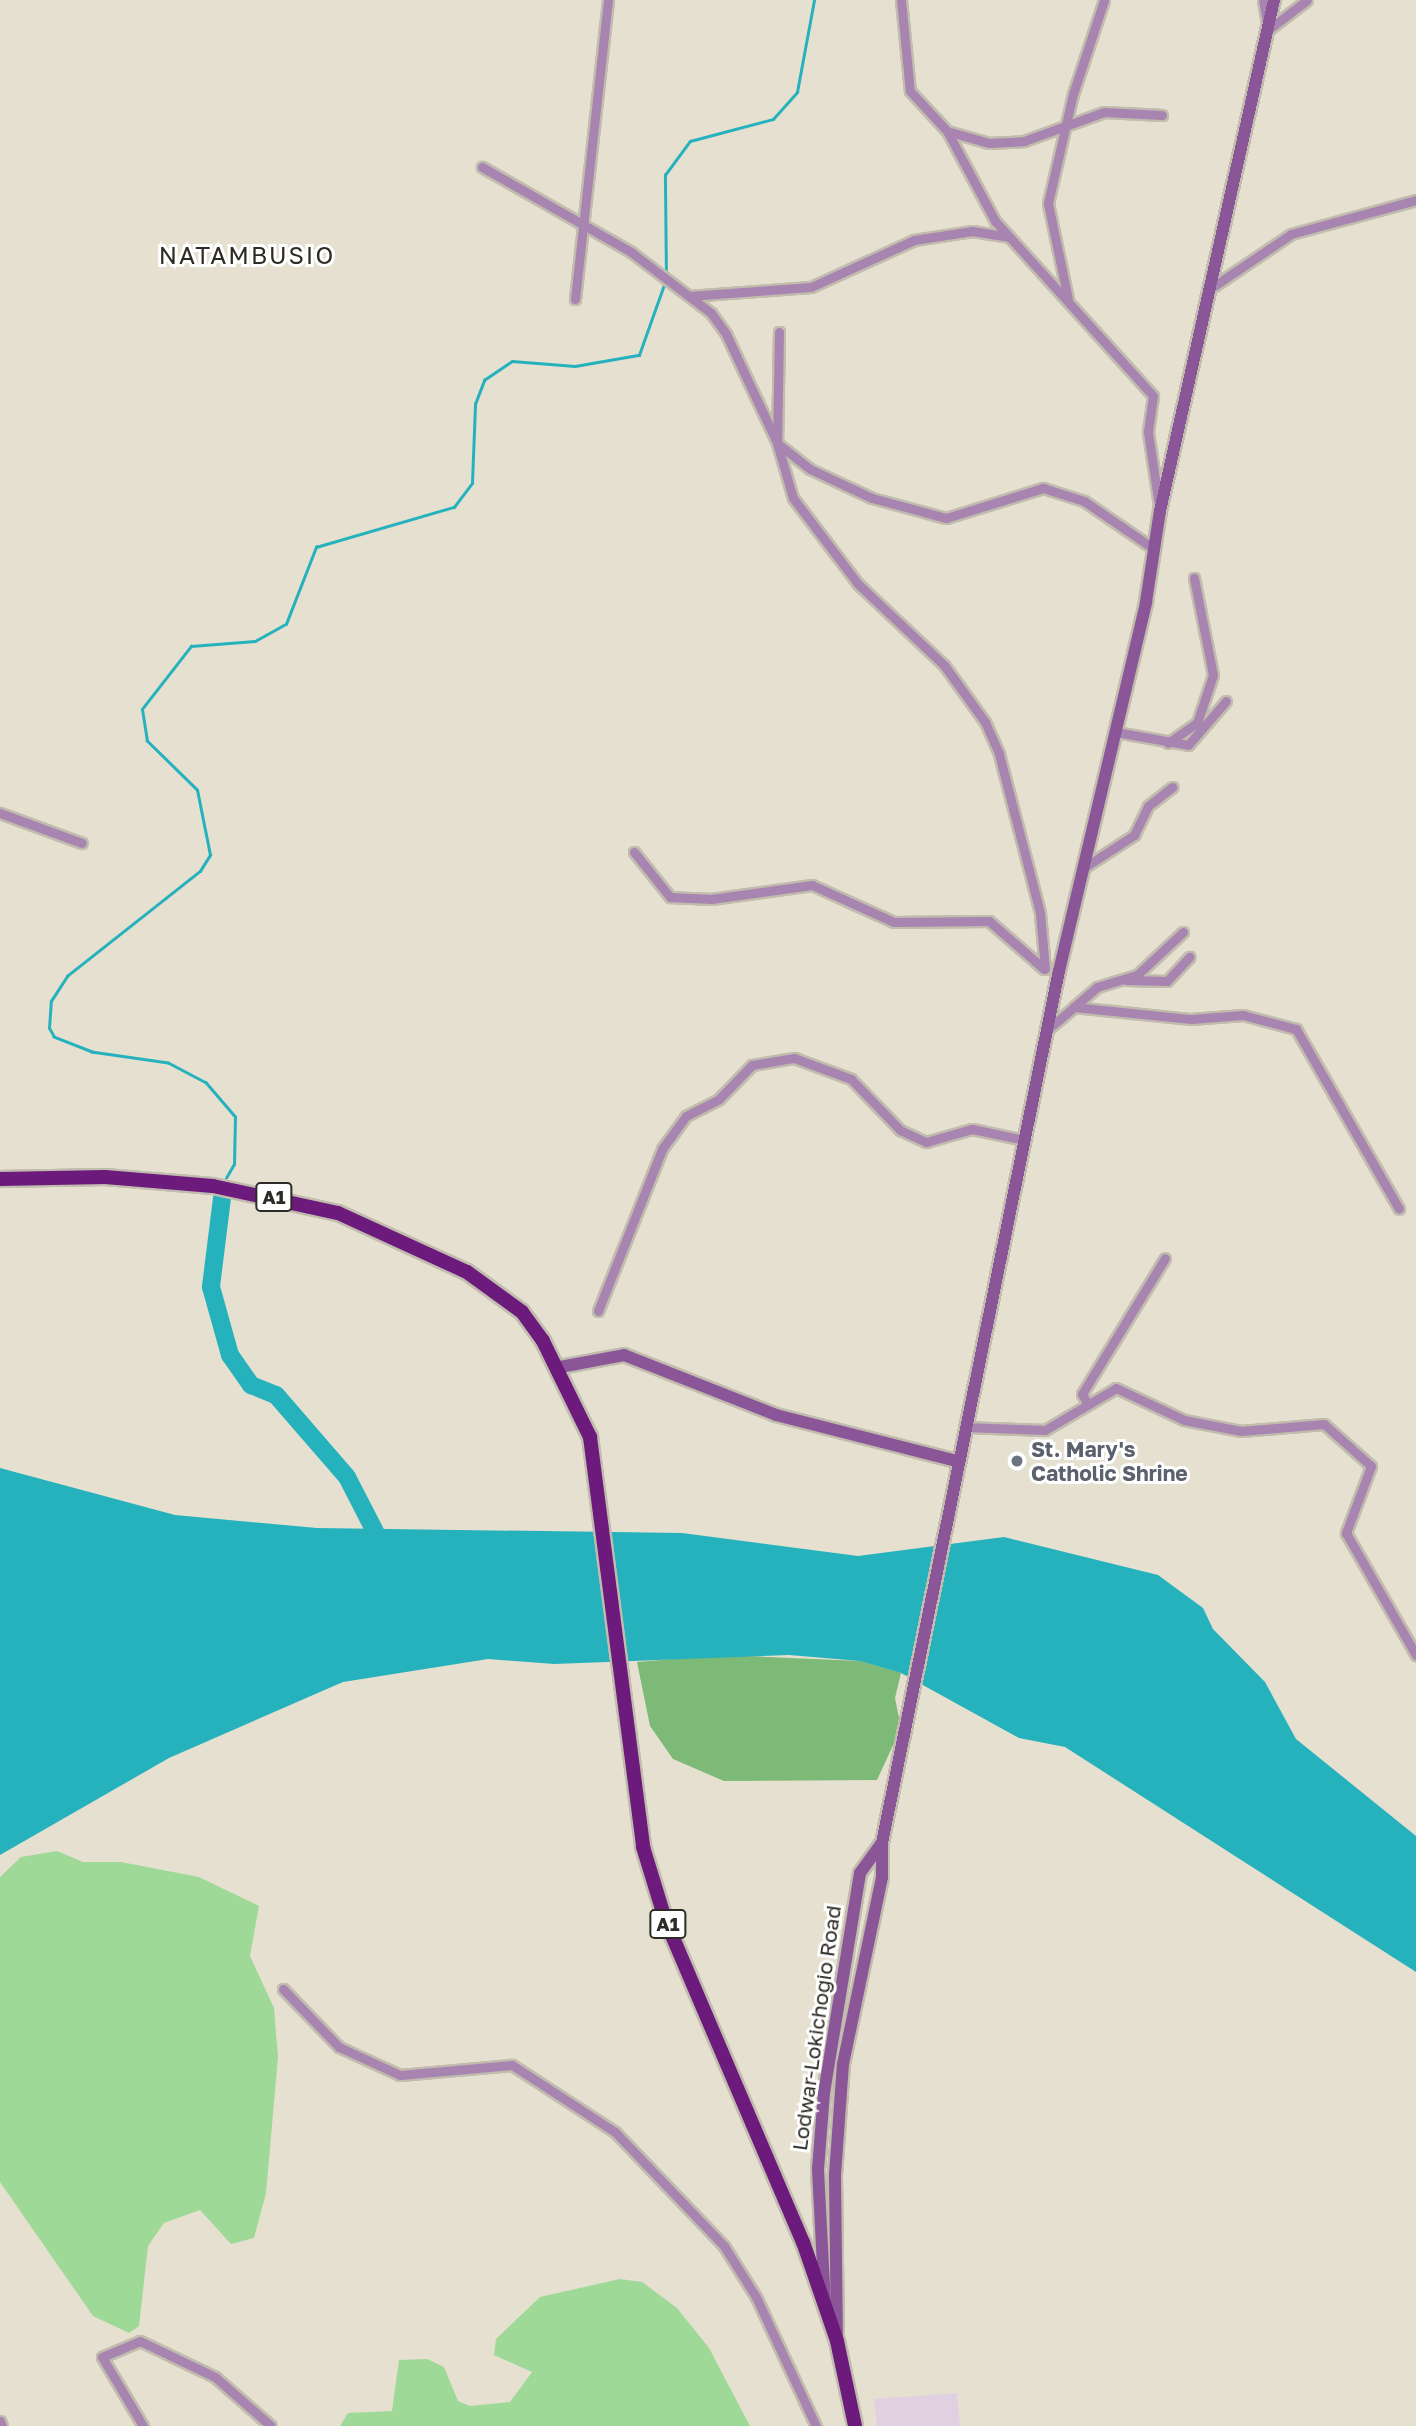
<!DOCTYPE html>
<style>
body{margin:0}
#map{position:relative;width:1416px;height:2426px;overflow:hidden;background:#e6e0d0;font-family:"Golos Text",sans-serif}
div>[style]{position:absolute}
.commercial>*{inset:0;background:#e1d0e2}
.green>*{inset:0;background:#9ed997}
.forest>*{inset:0;background:#7db977}
.water>*{inset:0;background:#25b2bd}
.stream>*{height:2.5px;margin:-1.25px;padding:0 1.25px;transform-origin:1.25px;border-radius:1.25px;background:#25b2bd}
.river>*{height:18px;margin:-9px;padding:0 9px;transform-origin:9px;border-radius:9px;background:#25b2bd}
.roads{filter:drop-shadow(2px 0 #c1bcae) drop-shadow(-2px 0 #c1bcae) drop-shadow(0 2px #c1bcae) drop-shadow(0 -2px #c1bcae)}
.minor>*{height:9px;margin:-4.5px;padding:0 4.5px;transform-origin:4.5px;border-radius:4.5px;background:#a884b1}
.secondary>*{height:12px;margin:-6px;padding:0 6px;transform-origin:6px;border-radius:6px;background:#8b5698}
.trunk>*{height:14px;margin:-7px;padding:0 7px;transform-origin:7px;border-radius:7px;background:#6c1a7c}
.dots>*{width:19px;height:19px;translate:-50% -50%;box-sizing:border-box;border:4px solid #fff;border-radius:50%}
span{translate:-50% -50%;white-space:nowrap;text-align:center;line-height:1.15;-webkit-text-stroke:6px #fff;paint-order:stroke}
.shield-label span{padding:2px 5px;background:#fff;border:2px solid;border-radius:5px;-webkit-text-stroke-width:0}
.shield-label{font-size:19px;color:#2d2b25;font-weight:700}
.worship-label{font-size:21px;color:#5b616d;font-weight:700}
.left{translate:0 -50%;text-align:left}
.street-label{font-size:21px;color:#2d2b25}
.quarter-label{font-size:24px;color:#2d2b25;letter-spacing:2px}
</style>
<div id="map">
<div class="commercial">
<div style="clip-path:polygon(957px 2393px,960px 2426px,877px 2426px,874px 2399px)"></div>
</div>
<div class="green">
<div style="clip-path:polygon(57px 1851px,83px 1862px,121px 1862px,199px 1877px,259px 1906px,250px 1956px,274px 2008px,278px 2057px,266px 2193px,254px 2238px,231px 2244px,200px 2210px,164px 2223px,148px 2246px,139px 2326px,129px 2333px,93px 2316px,0 2182px,0 1877px,21px 1857px)"></div>
<div style="clip-path:polygon(620px 2279px,642px 2282px,677px 2308px,709px 2348px,750px 2426px,340px 2426px,348px 2413px,392px 2411px,399px 2360px,427px 2359px,444px 2367px,458px 2401px,470px 2406px,510px 2402px,532px 2372px,494px 2355px,496px 2339px,540px 2297px)"></div>
</div>
<div class="forest">
<div style="clip-path:polygon(724px 1655px,860px 1661px,901px 1673px,895px 1698px,901px 1728px,877px 1780px,724px 1781px,673px 1759px,650px 1726px,637px 1662px)"></div>
</div>
<div class="water">
<div style="clip-path:polygon(0 1468px,175px 1515px,317px 1528px,682px 1533px,858px 1556px,1004px 1537px,1158px 1575px,1203px 1608px,1213px 1629px,1265px 1682px,1296px 1739px,1416px 1836px,1416px 1972px,1065px 1747px,1019px 1738px,901px 1673px,860px 1661px,789px 1655px,554px 1664px,488px 1659px,343px 1682px,169px 1758px,0 1855px)"></div>
</div>
<div class="stream">
<div style="left:226px;top:1178px;width:16px;rotate:-60deg"></div>
<div style="left:234px;top:1164px;width:47px;rotate:-88.8deg"></div>
<div style="left:235px;top:1117px;width:45px;rotate:-130.5deg"></div>
<div style="left:206px;top:1083px;width:43px;rotate:-152.2deg"></div>
<div style="left:168px;top:1063px;width:77px;rotate:-171.8deg"></div>
<div style="left:92px;top:1052px;width:41px;rotate:-158.5deg"></div>
<div style="left:54px;top:1037px;width:10px;rotate:-119deg"></div>
<div style="left:49px;top:1028px;width:27px;rotate:-86deg"></div>
<div style="left:51px;top:1001px;width:30px;rotate:-57deg"></div>
<div style="left:67px;top:976px;width:169px;rotate:-38.3deg"></div>
<div style="left:200px;top:871px;width:19px;rotate:-58deg"></div>
<div style="left:210px;top:855px;width:66px;rotate:-101.3deg"></div>
<div style="left:197px;top:790px;width:70px;rotate:-135.6deg"></div>
<div style="left:147px;top:741px;width:32px;rotate:-99deg"></div>
<div style="left:142px;top:709px;width:80px;rotate:-52.1deg"></div>
<div style="left:191px;top:646px;width:64px;rotate:-4.5deg"></div>
<div style="left:255px;top:641px;width:35px;rotate:-29deg"></div>
<div style="left:286px;top:624px;width:83px;rotate:-68.7deg"></div>
<div style="left:316px;top:547px;width:144px;rotate:-16.2deg"></div>
<div style="left:454px;top:507px;width:30px;rotate:-53deg"></div>
<div style="left:472px;top:483px;width:79px;rotate:-87.8deg"></div>
<div style="left:475px;top:404px;width:26px;rotate:-69deg"></div>
<div style="left:484px;top:380px;width:34px;rotate:-34deg"></div>
<div style="left:512px;top:361px;width:63px;rotate:4.5deg"></div>
<div style="left:575px;top:366px;width:65px;rotate:-9.8deg"></div>
<div style="left:639px;top:355px;width:81px;rotate:-70.4deg"></div>
<div style="left:666px;top:279px;width:104px;rotate:-90.6deg"></div>
<div style="left:665px;top:175px;width:42px;rotate:-53.7deg"></div>
<div style="left:690px;top:141px;width:86px;rotate:-14.8deg"></div>
<div style="left:773px;top:119px;width:36px;rotate:-48deg"></div>
<div style="left:797px;top:92px;width:94px;rotate:-79.5deg"></div>
</div>
<div class="river">
<div style="left:223px;top:1190px;width:98px;rotate:97.1deg"></div>
<div style="left:211px;top:1287px;width:71px;rotate:74.4deg"></div>
<div style="left:230px;top:1355px;width:37px;rotate:55deg"></div>
<div style="left:251px;top:1385px;width:27px;rotate:22deg"></div>
<div style="left:276px;top:1395px;width:108px;rotate:49.1deg"></div>
<div style="left:347px;top:1477px;width:81px;rotate:62.8deg"></div>
</div>
<div class="roads">
<div class="minor">
<div style="left:901px;top:0;width:91px;rotate:84.4deg"></div>
<div style="left:910px;top:91px;width:54px;rotate:47.2deg"></div>
<div style="left:947px;top:131px;width:102px;rotate:61.9deg"></div>
<div style="left:995px;top:221px;width:236px;rotate:47.9deg"></div>
<div style="left:1153px;top:396px;width:36px;rotate:98deg"></div>
<div style="left:1148px;top:432px;width:75px;rotate:81.5deg"></div>
<div style="left:1263px;top:0;width:22px;rotate:80deg"></div>
<div style="left:1268px;top:30px;width:49px;rotate:-37.6deg"></div>
<div style="left:947px;top:131px;width:44px;rotate:15.9deg"></div>
<div style="left:989px;top:143px;width:35px;rotate:-3deg"></div>
<div style="left:1024px;top:141px;width:85px;rotate:-19.9deg"></div>
<div style="left:1104px;top:112px;width:58px;rotate:3deg"></div>
<div style="left:482px;top:167px;width:172px;rotate:29.7deg"></div>
<div style="left:631px;top:252px;width:101px;rotate:37.3deg"></div>
<div style="left:711px;top:313px;width:26px;rotate:54deg"></div>
<div style="left:726px;top:334px;width:120px;rotate:64.9deg"></div>
<div style="left:777px;top:443px;width:57px;rotate:73.8deg"></div>
<div style="left:793px;top:498px;width:108px;rotate:52.9deg"></div>
<div style="left:858px;top:584px;width:118px;rotate:43.3deg"></div>
<div style="left:944px;top:665px;width:70px;rotate:54.3deg"></div>
<div style="left:985px;top:722px;width:35px;rotate:66deg"></div>
<div style="left:999px;top:754px;width:164px;rotate:75.5deg"></div>
<div style="left:1040px;top:913px;width:56px;rotate:84.9deg"></div>
<div style="left:1214px;top:286px;width:93px;rotate:-34deg"></div>
<div style="left:1291px;top:234px;width:130px;rotate:-15.2deg"></div>
<div style="left:689px;top:296px;width:122px;rotate:-4.2deg"></div>
<div style="left:811px;top:287px;width:113px;rotate:-24.5deg"></div>
<div style="left:914px;top:240px;width:59px;rotate:-8.8deg"></div>
<div style="left:972px;top:231px;width:37px;rotate:9deg"></div>
<div style="left:575px;top:299px;width:301px;rotate:-83.7deg"></div>
<div style="left:1068px;top:299px;width:98px;rotate:-101.8deg"></div>
<div style="left:1048px;top:203px;width:112px;rotate:-77.1deg"></div>
<div style="left:1073px;top:94px;width:99px;rotate:-71.7deg"></div>
<div style="left:779px;top:332px;width:111px;rotate:91deg"></div>
<div style="left:777px;top:443px;width:42px;rotate:38.2deg"></div>
<div style="left:810px;top:469px;width:68px;rotate:25.1deg"></div>
<div style="left:872px;top:498px;width:77px;rotate:15.1deg"></div>
<div style="left:946px;top:518px;width:102px;rotate:-17.2deg"></div>
<div style="left:1043px;top:488px;width:43px;rotate:17.6deg"></div>
<div style="left:1084px;top:501px;width:85px;rotate:34.4deg"></div>
<div style="left:1116px;top:732px;width:73px;rotate:10.2deg"></div>
<div style="left:1188px;top:745px;width:58px;rotate:-49.2deg"></div>
<div style="left:1168px;top:743px;width:35px;rotate:-35deg"></div>
<div style="left:1197px;top:723px;width:51px;rotate:-71.6deg"></div>
<div style="left:1213px;top:675px;width:99px;rotate:-101.1deg"></div>
<div style="left:0;top:813px;width:87px;rotate:20.1deg"></div>
<div style="left:634px;top:852px;width:58px;rotate:51.3deg"></div>
<div style="left:670px;top:897px;width:41px;rotate:2.8deg"></div>
<div style="left:711px;top:899px;width:102px;rotate:-7.9deg"></div>
<div style="left:812px;top:885px;width:90px;rotate:24.3deg"></div>
<div style="left:894px;top:922px;width:95px;rotate:-0.6deg"></div>
<div style="left:989px;top:921px;width:73px;rotate:41.1deg"></div>
<div style="left:1085px;top:867px;width:59px;rotate:-33.1deg"></div>
<div style="left:1134px;top:835px;width:32px;rotate:-64deg"></div>
<div style="left:1148px;top:806px;width:31px;rotate:-38deg"></div>
<div style="left:1126px;top:980px;width:41px;rotate:1.4deg"></div>
<div style="left:1167px;top:981px;width:33px;rotate:-47deg"></div>
<div style="left:1074px;top:1007px;width:30px;rotate:-41deg"></div>
<div style="left:1097px;top:987px;width:42px;rotate:-16.7deg"></div>
<div style="left:1137px;top:975px;width:63px;rotate:-43.1deg"></div>
<div style="left:1048px;top:1029px;width:34px;rotate:-40deg"></div>
<div style="left:1074px;top:1007px;width:118px;rotate:5.9deg"></div>
<div style="left:1191px;top:1019px;width:52px;rotate:-4.4deg"></div>
<div style="left:1243px;top:1015px;width:55px;rotate:14.8deg"></div>
<div style="left:1296px;top:1029px;width:207px;rotate:60.2deg"></div>
<div style="left:598px;top:1311px;width:174px;rotate:-68.4deg"></div>
<div style="left:662px;top:1149px;width:41px;rotate:-54deg"></div>
<div style="left:686px;top:1116px;width:37px;rotate:-27deg"></div>
<div style="left:719px;top:1099px;width:47px;rotate:-45.9deg"></div>
<div style="left:752px;top:1065px;width:43px;rotate:-9.5deg"></div>
<div style="left:794px;top:1058px;width:61px;rotate:20.2deg"></div>
<div style="left:851px;top:1079px;width:71px;rotate:46.1deg"></div>
<div style="left:900px;top:1130px;width:29px;rotate:25deg"></div>
<div style="left:926px;top:1142px;width:48px;rotate:-15.8deg"></div>
<div style="left:972px;top:1129px;width:53px;rotate:11.9deg"></div>
<div style="left:1086px;top:1401px;width:8px;rotate:-120deg"></div>
<div style="left:1082px;top:1394px;width:159px;rotate:-58.6deg"></div>
<div style="left:964px;top:1427px;width:81px;rotate:2.1deg"></div>
<div style="left:1045px;top:1430px;width:82px;rotate:-30.6deg"></div>
<div style="left:1116px;top:1388px;width:75px;rotate:25.2deg"></div>
<div style="left:1184px;top:1420px;width:58px;rotate:10.9deg"></div>
<div style="left:1241px;top:1431px;width:83px;rotate:-4.8deg"></div>
<div style="left:1324px;top:1424px;width:63px;rotate:41.8deg"></div>
<div style="left:1371px;top:1466px;width:72px;rotate:110.5deg"></div>
<div style="left:1346px;top:1533px;width:141px;rotate:60.2deg"></div>
<div style="left:283px;top:1989px;width:81px;rotate:46deg"></div>
<div style="left:339px;top:2047px;width:67px;rotate:24.7deg"></div>
<div style="left:400px;top:2075px;width:112px;rotate:-5.1deg"></div>
<div style="left:512px;top:2065px;width:123px;rotate:33deg"></div>
<div style="left:615px;top:2132px;width:158px;rotate:46.3deg"></div>
<div style="left:724px;top:2246px;width:60px;rotate:57.9deg"></div>
<div style="left:756px;top:2297px;width:142px;rotate:65.1deg"></div>
<div style="left:0;top:2421px;width:5px;rotate:68deg"></div>
<div style="left:143px;top:2426px;width:80px;rotate:-120.7deg"></div>
<div style="left:102px;top:2357px;width:41px;rotate:-22.8deg"></div>
<div style="left:140px;top:2341px;width:83px;rotate:25.6deg"></div>
<div style="left:215px;top:2377px;width:74px;rotate:41.2deg"></div>
</div>
<div class="secondary">
<div style="left:560px;top:1367px;width:65px;rotate:-10.6deg"></div>
<div style="left:624px;top:1355px;width:163px;rotate:21.5deg"></div>
<div style="left:776px;top:1415px;width:187px;rotate:14.3deg"></div>
<div style="left:825px;top:2304px;width:135px;rotate:-93deg"></div>
<div style="left:818px;top:2169px;width:76px;rotate:-85.5deg"></div>
<div style="left:824px;top:2093px;width:223px;rotate:-80.7deg"></div>
<div style="left:860px;top:1873px;width:37px;rotate:-54deg"></div>
<div style="left:837px;top:2341px;width:166px;rotate:-90.7deg"></div>
<div style="left:835px;top:2175px;width:111px;rotate:-85.9deg"></div>
<div style="left:843px;top:2064px;width:191px;rotate:-78.2deg"></div>
<div style="left:882px;top:1877px;width:34px;rotate:-90deg"></div>
<div style="left:882px;top:1843px;width:890px;rotate:-78.53deg"></div>
<div style="left:1059px;top:971px;width:379px;rotate:-76.7deg"></div>
<div style="left:1146px;top:602px;width:92px;rotate:-81.3deg"></div>
<div style="left:1160px;top:511px;width:524px;rotate:-77.42deg"></div>
</div>
<div class="trunk">
<div style="left:0;top:1179px;width:105px;rotate:-1.1deg"></div>
<div style="left:105px;top:1177px;width:108px;rotate:4.8deg"></div>
<div style="left:213px;top:1186px;width:128px;rotate:12.2deg"></div>
<div style="left:338px;top:1213px;width:142px;rotate:24.6deg"></div>
<div style="left:467px;top:1272px;width:68px;rotate:36deg"></div>
<div style="left:522px;top:1312px;width:36px;rotate:54deg"></div>
<div style="left:543px;top:1341px;width:107px;rotate:63.9deg"></div>
<div style="left:590px;top:1437px;width:413px;rotate:82.6deg"></div>
<div style="left:643px;top:1847px;width:75px;rotate:73deg"></div>
<div style="left:665px;top:1919px;width:351px;rotate:66.9deg"></div>
<div style="left:803px;top:2242px;width:105px;rotate:71deg"></div>
<div style="left:837px;top:2341px;width:87px;rotate:78deg"></div>
</div>
</div>
<div class="dots">
<div style="left:1017px;top:1461px;background:#6b7280"></div>
</div>
<div class="shield-label">
<span style="left:274px;top:1197px">A1</span>
<span style="left:668px;top:1924px">A1</span>
</div>
<div class="worship-label">
<span class="left" style="left:1031px;top:1461px">St. Mary's<br>Catholic Shrine</span>
</div>
<div class="street-label">
<span style="left:816px;top:2028px;rotate:-82deg">Lodwar-Lokichogio Road</span>
</div>
<div class="quarter-label">
<span style="left:247px;top:255px">NATAMBUSIO</span>
</div>
</div>
